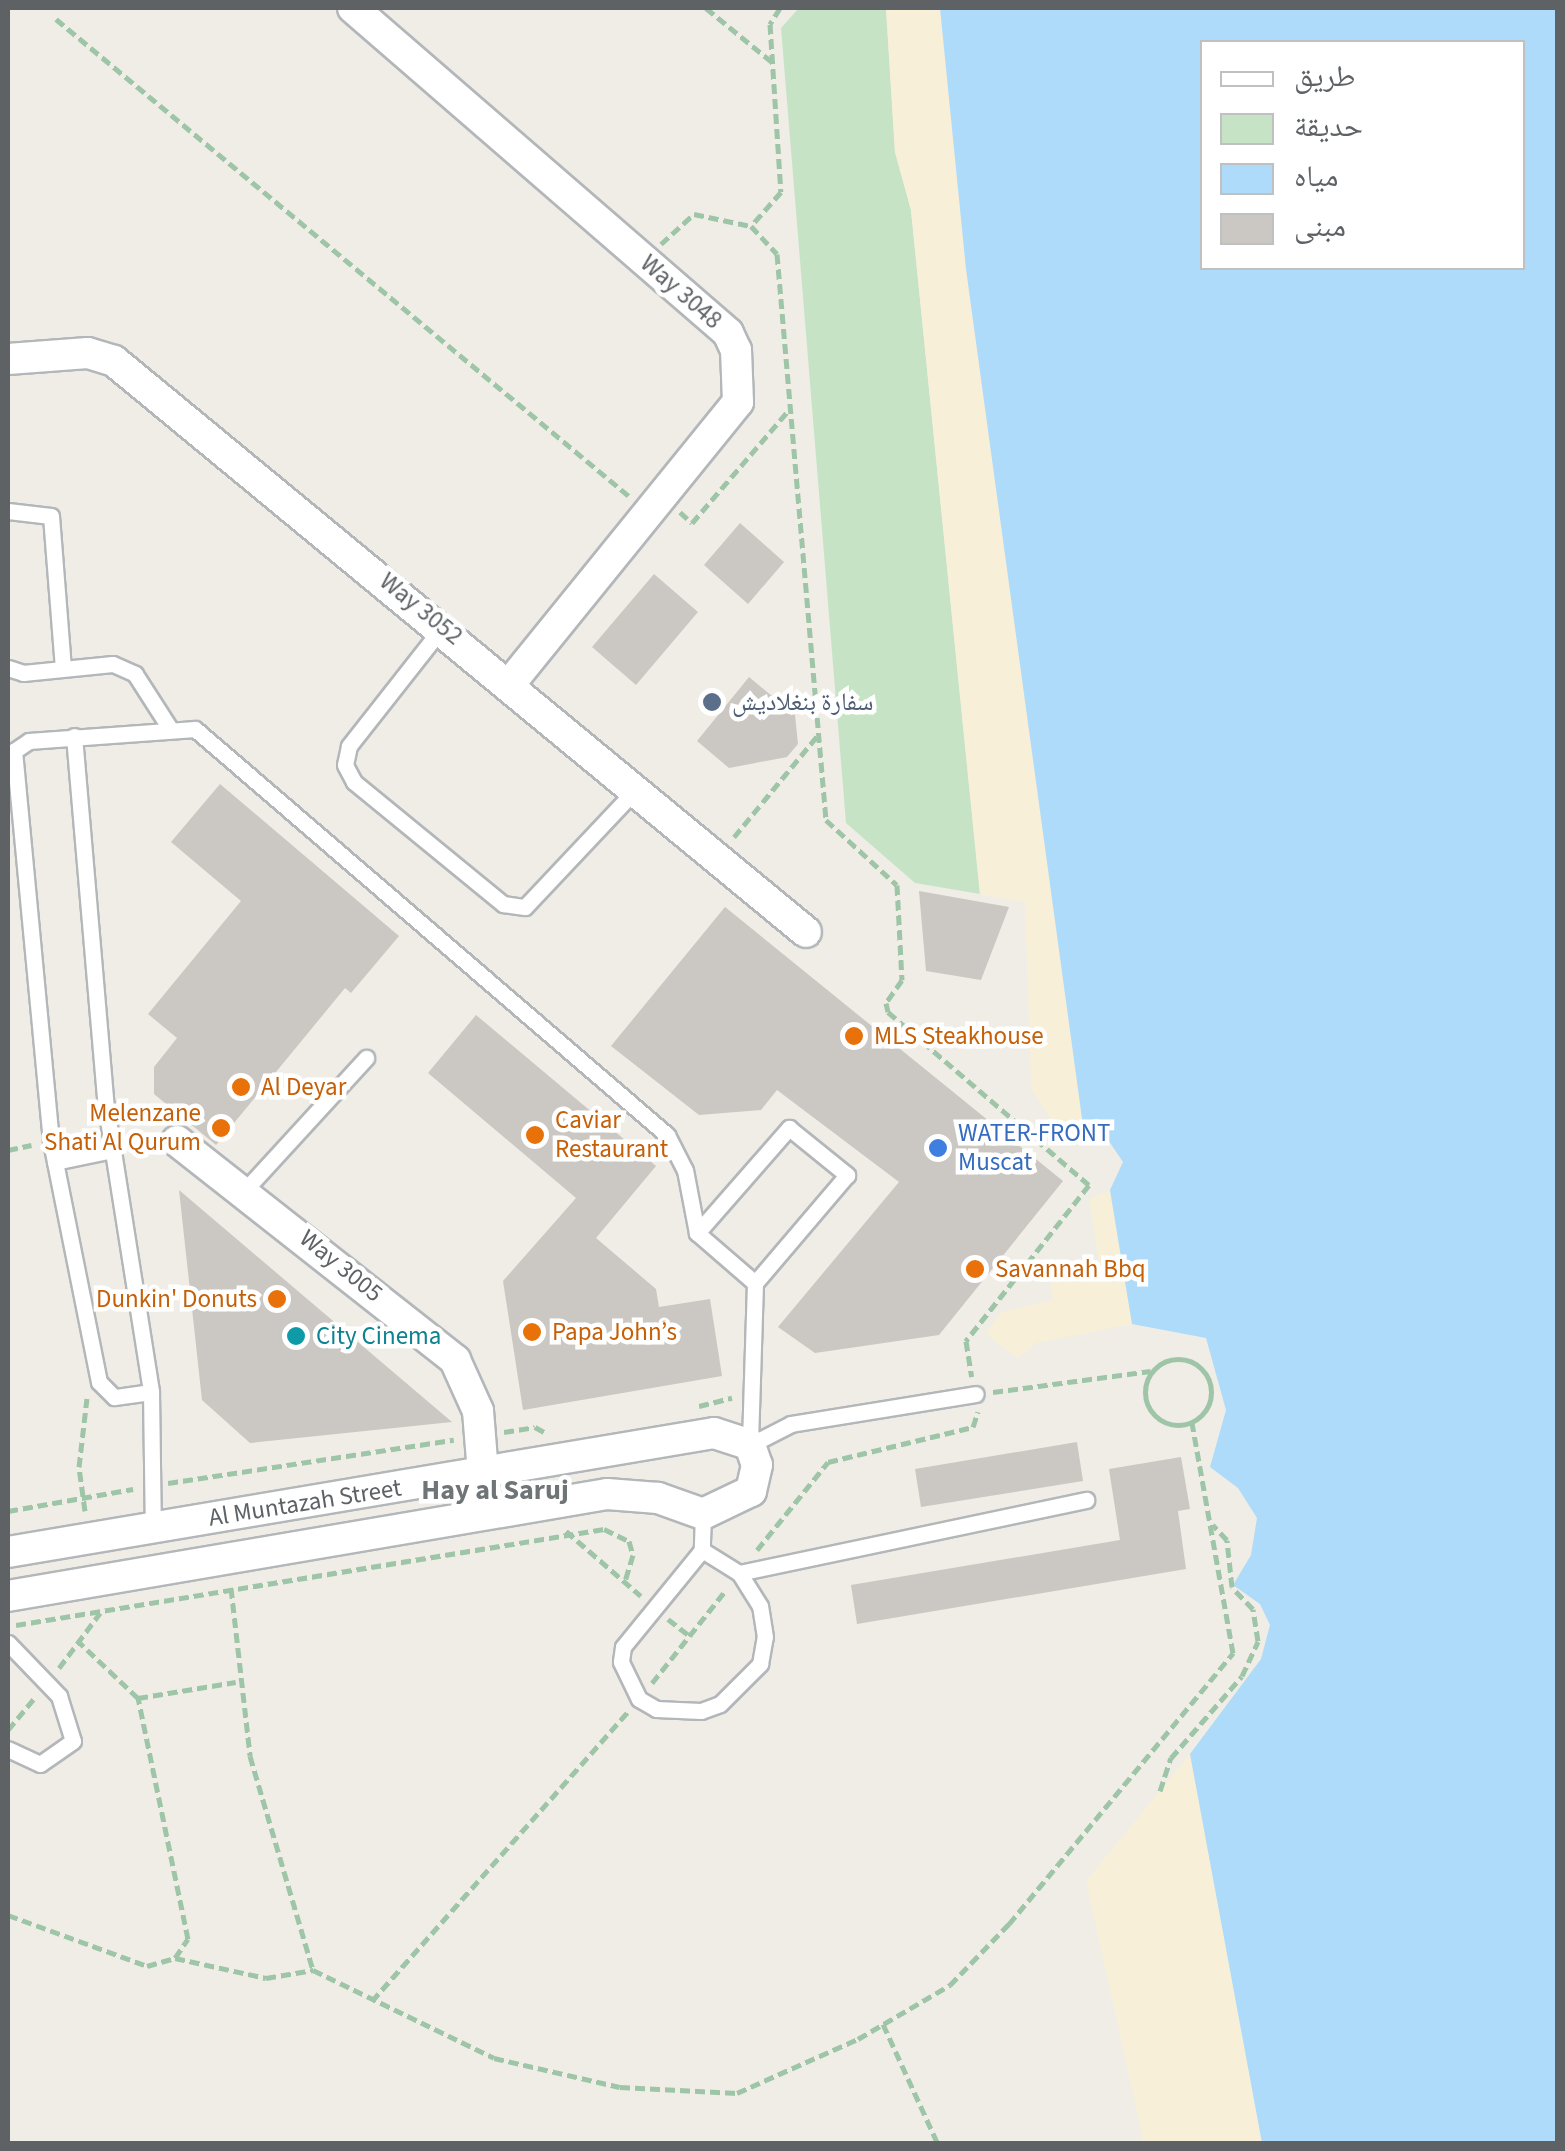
<!DOCTYPE html>
<meta charset="utf-8">
<style>
body{margin:0}
#map{position:relative;width:1565px;height:2151px;overflow:hidden;background:#efede6;font-family:"Source Sans 3","Noto Naskh Arabic",sans-serif}
div>[style]{position:absolute}
.green>*{inset:0;background:#c6e4c5}
.sand>*{inset:0;background:#f8efd8}
.water>*{inset:0;background:#addbf9}
.building>*{inset:0;background:#cbc7c3}
.path>*{height:5px;margin-top:-2.5px;transform-origin:0;background:repeating-linear-gradient(90deg,#9ec5a7 0 10px,transparent 0 15px)}
.path>.ring{margin:-2.5px;padding:0;box-sizing:content-box;background:none;border:5px solid #9ec5a7;border-radius:50%}
.roads{filter:drop-shadow(2px 0 #b3b7ba) drop-shadow(-2px 0 #b3b7ba) drop-shadow(0 2px #b3b7ba) drop-shadow(0 -2px #b3b7ba)}
.service>*{height:15px;margin:-7.5px;padding:0 7.5px;transform-origin:7.5px;border-radius:7.5px;background:#fff}
.minor>*{height:30px;margin:-15px;padding:0 15px;transform-origin:15px;border-radius:15px;background:#fff}
.dots>*{width:28px;height:28px;translate:-50% -50%;box-sizing:border-box;border:5px solid #fff;border-radius:50%}
span{translate:-50% -50%;white-space:nowrap;text-align:center;line-height:1.15;-webkit-text-stroke:9px #fff;paint-order:stroke}
.street-label{font-size:25px;color:#5e6265}
.service-label{font-size:25px;color:#4e5e75}
.left{translate:0 -50%;text-align:left}
.food-label{font-size:25px;color:#c56008}
.right{translate:-100% -50%;text-align:right}
.shop-label{font-size:25px;color:#366cbe}
.culture-label{font-size:25px;color:#0d838f}
.neighbourhood-label{font-size:28px;color:#6f7477;font-weight:700}
.frame{position:absolute;inset:0;border:10px solid #5e6265;pointer-events:none}
.legend{position:absolute;left:1200px;top:40px;width:325px;height:230px;box-sizing:border-box;background:#fff;border:2px solid #bfc0c1;margin:0;padding:12px 18px;list-style:none;font-size:30px;color:#5e6265}
.legend li{display:flex;align-items:center;gap:20px;height:50px}
.legend b{width:50px;border:2px solid #bfc0c1}
</style>
<div id="map">
<div class="green">
<div style="clip-path:polygon(799px 8px,886px 8px,895px 152px,911px 210px,980px 894px,915px 883px,846px 823px,781px 28px)"></div>
</div>
<div class="sand">
<div style="clip-path:polygon(886px 8px,940px 8px,966px 269px,1084px 1133px,1064px 1139px,1031px 1088px,1025px 902px,980px 894px,911px 210px,895px 152px)"></div>
<div style="clip-path:polygon(1110px 1190px,1132px 1324px,1036px 1343px,1018px 1358px,986px 1334px,1001px 1312px,1053px 1300px,1049px 1270px,1099px 1262px,1089px 1199px)"></div>
<div style="clip-path:polygon(1190px 1754px,1262px 2143px,1144px 2143px,1086px 1881px)"></div>
</div>
<div class="water">
<div style="clip-path:polygon(evenodd,940px 8px,1557px 8px,1557px 2143px,1262px 2143px,1190px 1754px,1261px 1659px,1270px 1625px,1260px 1604px,1233px 1585px,1251px 1555px,1257px 1518px,1238px 1488px,1210px 1467px,1226px 1410px,1206px 1338px,1132px 1324px,1110px 1190px,1123px 1162px,1104px 1134px,1084px 1133px,966px 269px,940px 8px,1202px 42px,1522px 42px,1522px 268px,1202px 268px,1202px 42px)"></div>
</div>
<div class="building">
<div style="clip-path:polygon(740px 523px,784px 562px,748px 604px,704px 565px)"></div>
<div style="clip-path:polygon(654px 574px,698px 612px,636px 685px,592px 647px)"></div>
<div style="clip-path:polygon(749px 677px,795px 715px,798px 744px,787px 757px,729px 768px,697px 741px)"></div>
<div style="clip-path:polygon(220px 784px,399px 936px,351px 993px,345px 988px,216px 1145px,154px 1094px,154px 1067px,177px 1038px,148px 1014px,241px 901px,171px 842px)"></div>
<div style="clip-path:polygon(919px 891px,1009px 907px,981px 980px,926px 971px)"></div>
<div style="clip-path:polygon(725px 907px,1063px 1181px,939px 1335px,815px 1353px,778px 1327px,899px 1182px,777px 1090px,761px 1110px,699px 1115px,611px 1046px)"></div>
<div style="clip-path:polygon(476px 1015px,656px 1166px,596px 1238px,656px 1289px,659px 1307px,710px 1299px,722px 1376px,523px 1410px,503px 1281px,576px 1198px,428px 1073px)"></div>
<div style="clip-path:polygon(179px 1190px,452px 1422px,250px 1443px,202px 1400px)"></div>
<div style="clip-path:polygon(1077px 1442px,1083px 1481px,921px 1507px,915px 1469px)"></div>
<div style="clip-path:polygon(1181px 1457px,1190px 1509px,1178px 1511px,1186px 1569px,857px 1624px,851px 1585px,1120px 1540px,1109px 1469px)"></div>
</div>
<div class="path">
<div style="left:706px;top:8px;width:85px;rotate:39.3deg"></div>
<div style="left:780px;top:8px;width:19px;rotate:122deg"></div>
<div style="left:770px;top:24px;width:168px;rotate:86.3deg"></div>
<div style="left:781px;top:192px;width:45px;rotate:131.4deg"></div>
<div style="left:751px;top:226px;width:38px;rotate:47deg"></div>
<div style="left:777px;top:254px;width:568px;rotate:85.05deg"></div>
<div style="left:826px;top:820px;width:96px;rotate:42.5deg"></div>
<div style="left:897px;top:885px;width:95px;rotate:87deg"></div>
<div style="left:902px;top:980px;width:28px;rotate:125deg"></div>
<div style="left:886px;top:1003px;width:9px;rotate:77deg"></div>
<div style="left:888px;top:1012px;width:265px;rotate:40.7deg"></div>
<div style="left:1089px;top:1185px;width:199px;rotate:128.3deg"></div>
<div style="left:966px;top:1341px;width:36px;rotate:81deg"></div>
<div style="left:56px;top:19px;width:746px;rotate:39.78deg"></div>
<div style="left:661px;top:244px;width:45px;rotate:-42.3deg"></div>
<div style="left:694px;top:214px;width:58px;rotate:11.9deg"></div>
<div style="left:680px;top:512px;width:16px;rotate:43deg"></div>
<div style="left:692px;top:523px;width:146px;rotate:-49.4deg"></div>
<div style="left:734px;top:837px;width:132px;rotate:-50.5deg"></div>
<div style="left:130px;top:1148px;width:24px;rotate:-9deg"></div>
<div style="left:8px;top:1150px;width:24px;rotate:-12deg"></div>
<div class="ring" style="left:1145px;top:1359px;width:61px;height:61px"></div>
<div style="left:993px;top:1392px;width:159px;rotate:-7.6deg"></div>
<div style="left:699px;top:1406px;width:34px;rotate:-14deg"></div>
<div style="left:504px;top:1432px;width:31px;rotate:-9deg"></div>
<div style="left:535px;top:1427px;width:13px;rotate:29deg"></div>
<div style="left:168px;top:1483px;width:289px;rotate:-8.6deg"></div>
<div style="left:8px;top:1511px;width:127px;rotate:-10deg"></div>
<div style="left:85px;top:1511px;width:44px;rotate:-97.8deg"></div>
<div style="left:79px;top:1467px;width:69px;rotate:-83.4deg"></div>
<div style="left:566px;top:1531px;width:99px;rotate:40.9deg"></div>
<div style="left:757px;top:1550px;width:113px;rotate:-51.1deg"></div>
<div style="left:828px;top:1462px;width:149px;rotate:-13.6deg"></div>
<div style="left:973px;top:1427px;width:16px;rotate:-72deg"></div>
<div style="left:231px;top:1588px;width:169px;rotate:83.5deg"></div>
<div style="left:250px;top:1756px;width:223px;rotate:73.6deg"></div>
<div style="left:668px;top:1619px;width:28px;rotate:38deg"></div>
<div style="left:16px;top:1625px;width:596px;rotate:-9.27deg"></div>
<div style="left:604px;top:1529px;width:28px;rotate:26deg"></div>
<div style="left:629px;top:1541px;width:15px;rotate:74deg"></div>
<div style="left:633px;top:1555px;width:28px;rotate:107deg"></div>
<div style="left:59px;top:1668px;width:69px;rotate:-53.3deg"></div>
<div style="left:652px;top:1683px;width:119px;rotate:-51.5deg"></div>
<div style="left:138px;top:1698px;width:99px;rotate:-9.3deg"></div>
<div style="left:8px;top:1730px;width:44px;rotate:-50.5deg"></div>
<div style="left:1160px;top:1791px;width:35px;rotate:-72deg"></div>
<div style="left:1171px;top:1758px;width:108px;rotate:-49.1deg"></div>
<div style="left:1242px;top:1676px;width:38px;rotate:-65deg"></div>
<div style="left:1258px;top:1641px;width:32px;rotate:-99deg"></div>
<div style="left:1253px;top:1609px;width:30px;rotate:-134deg"></div>
<div style="left:1232px;top:1587px;width:47px;rotate:-96.1deg"></div>
<div style="left:1227px;top:1540px;width:21px;rotate:-133deg"></div>
<div style="left:8px;top:1915px;width:148px;rotate:20.1deg"></div>
<div style="left:147px;top:1966px;width:29px;rotate:-16deg"></div>
<div style="left:175px;top:1958px;width:23px;rotate:-56deg"></div>
<div style="left:188px;top:1939px;width:246px;rotate:-101.7deg"></div>
<div style="left:138px;top:1698px;width:81px;rotate:-136.5deg"></div>
<div style="left:175px;top:1958px;width:93px;rotate:12.4deg"></div>
<div style="left:266px;top:1978px;width:48px;rotate:-9.7deg"></div>
<div style="left:313px;top:1970px;width:201px;rotate:25.9deg"></div>
<div style="left:494px;top:2058px;width:129px;rotate:13deg"></div>
<div style="left:620px;top:2087px;width:117px;rotate:2.9deg"></div>
<div style="left:737px;top:2093px;width:133px;rotate:-24.1deg"></div>
<div style="left:858px;top:2039px;width:107px;rotate:-30.4deg"></div>
<div style="left:950px;top:1985px;width:85px;rotate:-46deg"></div>
<div style="left:1009px;top:1924px;width:352px;rotate:-50.4deg"></div>
<div style="left:1233px;top:1653px;width:234px;rotate:-100.1deg"></div>
<div style="left:372px;top:2001px;width:387px;rotate:-48.5deg"></div>
<div style="left:883px;top:2024px;width:132px;rotate:65.4deg"></div>
</div>
<div class="roads">
<div class="service">
<div style="left:8px;top:511px;width:43px;rotate:6.6deg"></div>
<div style="left:51px;top:516px;width:152px;rotate:85.5deg"></div>
<div style="left:441px;top:629px;width:149px;rotate:128.2deg"></div>
<div style="left:349px;top:746px;width:19px;rotate:102deg"></div>
<div style="left:345px;top:765px;width:19px;rotate:62deg"></div>
<div style="left:354px;top:782px;width:193px;rotate:39.3deg"></div>
<div style="left:503px;top:904px;width:22px;rotate:8deg"></div>
<div style="left:525px;top:907px;width:163px;rotate:-46.7deg"></div>
<div style="left:8px;top:668px;width:16px;rotate:18deg"></div>
<div style="left:23px;top:673px;width:90px;rotate:-5.7deg"></div>
<div style="left:113px;top:664px;width:24px;rotate:24deg"></div>
<div style="left:135px;top:674px;width:63px;rotate:57.3deg"></div>
<div style="left:74px;top:736px;width:372px;rotate:85.1deg"></div>
<div style="left:106px;top:1107px;width:289px;rotate:81deg"></div>
<div style="left:151px;top:1392px;width:136px;rotate:89.2deg"></div>
<div style="left:55px;top:1162px;width:58px;rotate:-11.9deg"></div>
<div style="left:246px;top:1189px;width:178px;rotate:-47.5deg"></div>
<div style="left:755px;top:1283px;width:77px;rotate:-139.2deg"></div>
<div style="left:697px;top:1233px;width:140px;rotate:-48.8deg"></div>
<div style="left:789px;top:1128px;width:75px;rotate:39deg"></div>
<div style="left:847px;top:1175px;width:142px;rotate:130.4deg"></div>
<div style="left:755px;top:1283px;width:162px;rotate:91.8deg"></div>
<div style="left:750px;top:1445px;width:46px;rotate:-27.1deg"></div>
<div style="left:791px;top:1424px;width:187px;rotate:-9.2deg"></div>
<div style="left:151px;top:1392px;width:37px;rotate:172deg"></div>
<div style="left:114px;top:1397px;width:21px;rotate:-135deg"></div>
<div style="left:99px;top:1382px;width:245px;rotate:-101.3deg"></div>
<div style="left:51px;top:1142px;width:393px;rotate:-95.4deg"></div>
<div style="left:14px;top:751px;width:18px;rotate:-34deg"></div>
<div style="left:29px;top:741px;width:166px;rotate:-4.1deg"></div>
<div style="left:195px;top:729px;width:623px;rotate:40.7deg"></div>
<div style="left:667px;top:1135px;width:39px;rotate:63deg"></div>
<div style="left:685px;top:1170px;width:64px;rotate:79.2deg"></div>
<div style="left:703px;top:1514px;width:36px;rotate:92deg"></div>
<div style="left:702px;top:1550px;width:44px;rotate:31.9deg"></div>
<div style="left:739px;top:1573px;width:355px;rotate:-11.9deg"></div>
<div style="left:702px;top:1550px;width:125px;rotate:129.2deg"></div>
<div style="left:623px;top:1647px;width:15px;rotate:98deg"></div>
<div style="left:621px;top:1662px;width:41px;rotate:64.1deg"></div>
<div style="left:639px;top:1699px;width:20px;rotate:30deg"></div>
<div style="left:656px;top:1709px;width:45px;rotate:2.5deg"></div>
<div style="left:701px;top:1711px;width:20px;rotate:-20deg"></div>
<div style="left:720px;top:1704px;width:57px;rotate:-45deg"></div>
<div style="left:760px;top:1664px;width:27px;rotate:-80deg"></div>
<div style="left:765px;top:1637px;width:31px;rotate:-99deg"></div>
<div style="left:760px;top:1606px;width:39px;rotate:-122deg"></div>
<div style="left:8px;top:1643px;width:74px;rotate:46.1deg"></div>
<div style="left:59px;top:1696px;width:47px;rotate:72.7deg"></div>
<div style="left:73px;top:1741px;width:40px;rotate:145.1deg"></div>
<div style="left:40px;top:1764px;width:35px;rotate:-155deg"></div>
</div>
<div class="minor">
<div style="left:353px;top:8px;width:496px;rotate:40.9deg"></div>
<div style="left:728px;top:333px;width:19px;rotate:65deg"></div>
<div style="left:736px;top:350px;width:52px;rotate:87.8deg"></div>
<div style="left:738px;top:402px;width:360px;rotate:129deg"></div>
<div style="left:8px;top:359px;width:80px;rotate:-4.3deg"></div>
<div style="left:88px;top:353px;width:27px;rotate:17deg"></div>
<div style="left:114px;top:361px;width:897px;rotate:39.53deg"></div>
<div style="left:177px;top:1141px;width:354px;rotate:38.2deg"></div>
<div style="left:455px;top:1360px;width:56px;rotate:65.7deg"></div>
<div style="left:478px;top:1411px;width:62px;rotate:85.4deg"></div>
<div style="left:483px;top:1473px;width:19px;rotate:108deg"></div>
<div style="left:8px;top:1552px;width:716px;rotate:-9.57deg"></div>
<div style="left:714px;top:1433px;width:38px;rotate:18deg"></div>
<div style="left:750px;top:1445px;width:21px;rotate:71deg"></div>
<div style="left:757px;top:1465px;width:27px;rotate:103deg"></div>
<div style="left:751px;top:1491px;width:53px;rotate:154.4deg"></div>
<div style="left:703px;top:1514px;width:48px;rotate:-160.4deg"></div>
<div style="left:658px;top:1498px;width:51px;rotate:-175.5deg"></div>
<div style="left:607px;top:1494px;width:608px;rotate:170.34deg"></div>
</div>
</div>
<div class="dots">
<div style="left:712px;top:702px;background:#5c6f8a"></div>
<div style="left:854px;top:1036px;background:#e8710a"></div>
<div style="left:241px;top:1087px;background:#e8710a"></div>
<div style="left:221px;top:1128px;background:#e8710a"></div>
<div style="left:535px;top:1135px;background:#e8710a"></div>
<div style="left:938px;top:1148px;background:#3f7fe0"></div>
<div style="left:975px;top:1269px;background:#e8710a"></div>
<div style="left:277px;top:1299px;background:#e8710a"></div>
<div style="left:532px;top:1332px;background:#e8710a"></div>
<div style="left:296px;top:1336px;background:#0f9aa8"></div>
</div>
<div class="street-label">
<span style="left:681px;top:292px;rotate:41deg">Way 3048</span>
<span style="left:421px;top:609px;rotate:39deg">Way 3052</span>
<span style="left:341px;top:1266px;rotate:39deg">Way 3005</span>
<span style="left:305px;top:1503px;rotate:-9deg">Al Muntazah Street</span>
</div>
<div class="service-label">
<span class="left" style="left:732px;top:702px">سفارة بنغلاديش</span>
</div>
<div class="food-label">
<span class="left" style="left:874px;top:1036px">MLS Steakhouse</span>
<span class="left" style="left:261px;top:1087px">Al Deyar</span>
<span class="right" style="left:201px;top:1128px">Melenzane<br>Shati Al Qurum</span>
<span class="left" style="left:555px;top:1135px">Caviar<br>Restaurant</span>
<span class="left" style="left:995px;top:1269px">Savannah Bbq</span>
<span class="right" style="left:257px;top:1299px">Dunkin' Donuts</span>
<span class="left" style="left:552px;top:1332px">Papa John’s</span>
</div>
<div class="shop-label">
<span class="left" style="left:958px;top:1148px">WATER-FRONT<br>Muscat</span>
</div>
<div class="culture-label">
<span class="left" style="left:316px;top:1336px">City Cinema</span>
</div>
<div class="neighbourhood-label">
<span style="left:495px;top:1490px">Hay al Saruj</span>
</div>
<div class="frame"></div>
<ul class="legend">
<li><b style="height:12px;background:#fff"></b>طريق</li>
<li><b style="height:28px;background:#c6e4c5"></b>حديقة</li>
<li><b style="height:28px;background:#addbf9"></b>مياه</li>
<li><b style="height:28px;background:#cbc7c3"></b>مبنى</li>
</ul>
</div>
